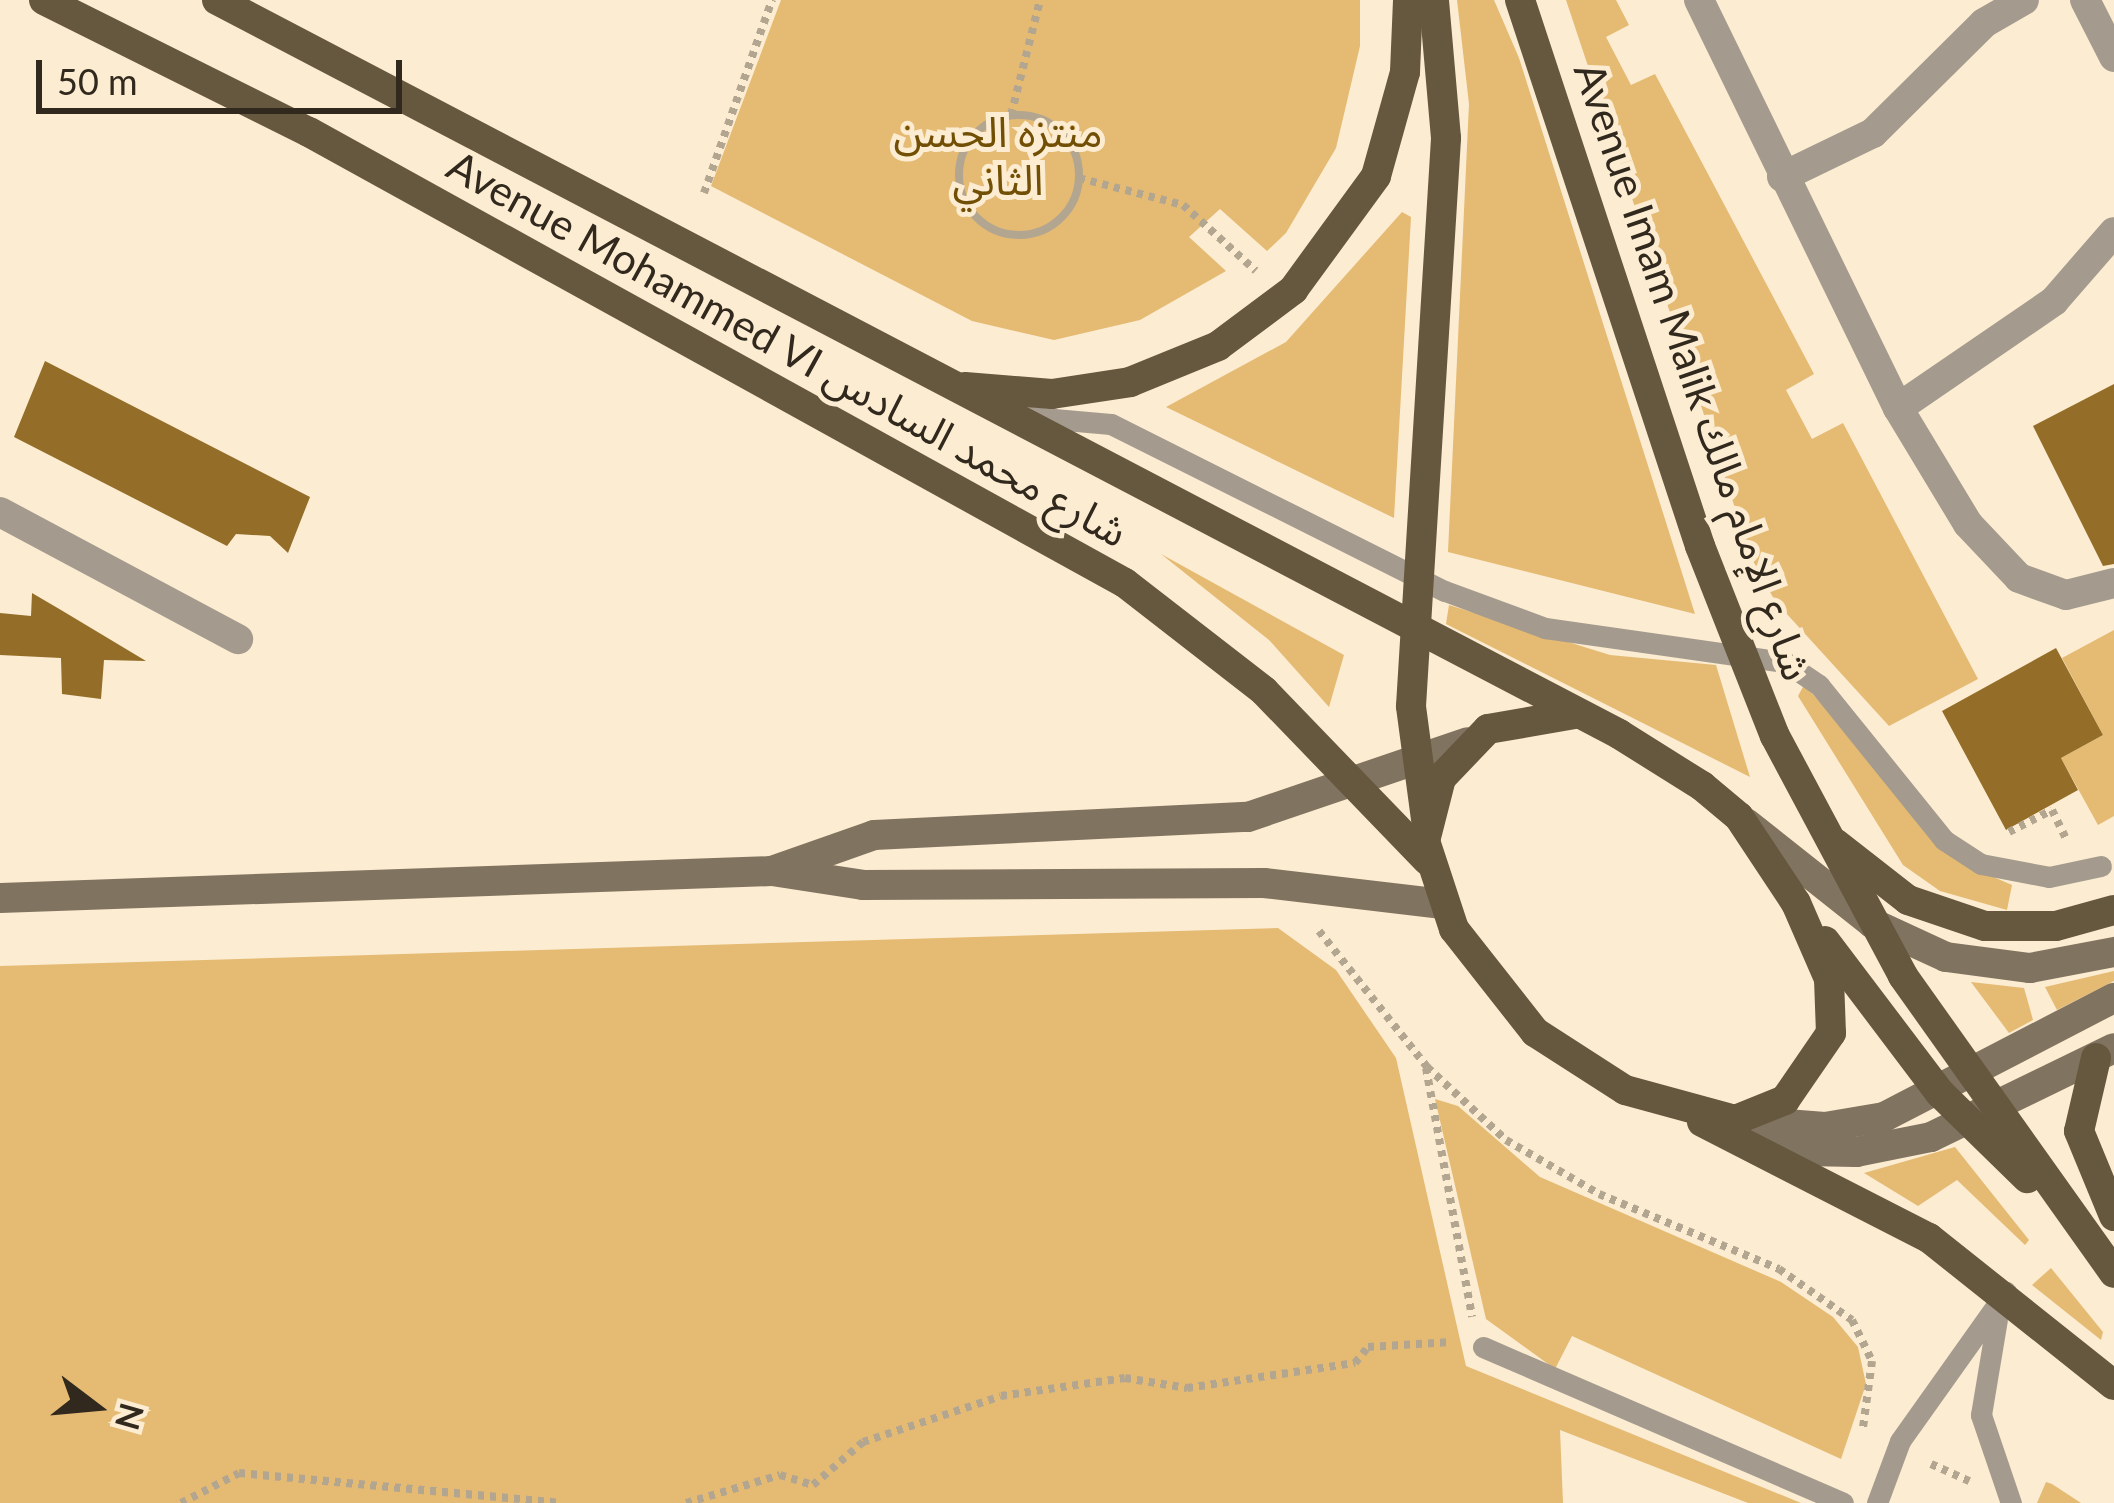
<!DOCTYPE html>
<meta charset="utf-8">
<style>
body{margin:0}
#map{position:relative;width:2114px;height:1503px;overflow:hidden;background:#fcecd1;font-family:Lato,"Noto Sans Arabic",sans-serif}
div>[style]{position:absolute}
.green>*{inset:0;background:#e5ba73}
.building>*{inset:0;background:#946e28}
.path>*{height:8px;margin-top:-4px;transform-origin:0;background:repeating-linear-gradient(90deg,#b3a690 0 6px,transparent 0 12px)}
.path>.ring{margin:-4px;padding:0;box-sizing:content-box;background:none;border:8px solid #b3a690;border-radius:50%}
.lane>*{height:21px;margin:-10.5px;padding:0 10.5px;transform-origin:10.5px;border-radius:10.5px;background:#a49b8e}
.street>*{height:30px;margin:-15px;padding:0 15px;transform-origin:15px;border-radius:15px;background:#a49b8e}
.secondary>*{height:30px;margin:-15px;padding:0 15px;transform-origin:15px;border-radius:15px;background:#807360}
.primary>*{height:30px;margin:-15px;padding:0 15px;transform-origin:15px;border-radius:15px;background:#66573f}
span{translate:-50% -50%;white-space:nowrap;text-align:center;line-height:1.15;-webkit-text-stroke:10px #fcecd1;paint-order:stroke}
.park-label{font-size:42px;color:#714f05}
.street-label{font-size:42px;color:#31291d}
.north{position:absolute;left:36px;top:1347px;width:120px;height:120px;-webkit-text-stroke:9px #fcecd1;paint-order:stroke;rotate:106deg;font-size:33px;font-weight:700;line-height:48px;text-align:center;color:#31291d}
.north::after{content:'';display:block;margin:auto;width:42px;height:54px;background:#31291d;clip-path:polygon(50% 0,100% 100%,50% 72%,0 100%)}
.scale{position:absolute;left:36px;top:60px;width:366px;height:54px;box-sizing:border-box;border:6px solid #31291d;border-top:0;padding-left:15px;font-size:36px;line-height:42px;white-space:nowrap;color:#31291d;-webkit-text-stroke:9px #fcecd1;paint-order:stroke}
</style>
<div id="map">
<div class="green">
<div style="clip-path:polygon(781px 0,1360px 0,1360px 46px,1336px 148px,1286px 233px,1267px 251px,1220px 209px,1189px 237px,1226px 271px,1140px 320px,1054px 340px,972px 321px,711px 186px)"></div>
<div style="clip-path:polygon(1457px 0,1494px 0,1519px 58px,1695px 614px,1448px 552px,1469px 104px)"></div>
<div style="clip-path:polygon(1566px 0,1616px 0,1629px 25px,1606px 37px,1631px 85px,1655px 74px,1814px 374px,1786px 390px,1812px 439px,1843px 423px,1978px 679px,1889px 726px,1775px 601px,1752px 559px)"></div>
<div style="clip-path:polygon(1402px 212px,1411px 217px,1394px 518px,1166px 407px,1286px 342px)"></div>
<div style="clip-path:polygon(1161px 554px,1344px 655px,1329px 707px,1269px 640px)"></div>
<div style="clip-path:polygon(1449px 605px,1610px 655px,1716px 665px,1750px 777px,1446px 624px)"></div>
<div style="clip-path:polygon(2114px 630px,2114px 816px,2098px 825px,2061px 758px,2103px 735px,2062px 658px)"></div>
<div style="clip-path:polygon(1804px 685px,1982px 872px,2012px 885px,2007px 910px,1940px 891px,1903px 865px,1798px 696px)"></div>
<div style="clip-path:polygon(1278px 928px,1336px 970px,1396px 1058px,1466px 1366px,1801px 1503px,1748px 1503px,1560px 1430px,1563px 1503px,0 1503px,0 966px)"></div>
<div style="clip-path:polygon(2114px 971px,2114px 981px,2057px 1010px,2045px 987px)"></div>
<div style="clip-path:polygon(1971px 982px,2024px 988px,2033px 1020px,2009px 1033px)"></div>
<div style="clip-path:polygon(1435px 1099px,1458px 1106px,1540px 1177px,1781px 1282px,1833px 1317px,1858px 1347px,1866px 1384px,1841px 1459px,1572px 1336px,1555px 1369px,1486px 1319px)"></div>
<div style="clip-path:polygon(1955px 1147px,2029px 1240px,2025px 1245px,1957px 1180px,1918px 1206px,1864px 1173px)"></div>
<div style="clip-path:polygon(2051px 1268px,2103px 1332px,2101px 1340px,2032px 1285px)"></div>
<div style="clip-path:polygon(2046px 1482px,2052px 1484px,2081px 1503px,2037px 1503px)"></div>
</div>
<div class="building">
<div style="clip-path:polygon(45px 361px,310px 497px,288px 553px,270px 536px,236px 534px,227px 546px,14px 437px)"></div>
<div style="clip-path:polygon(2114px 384px,2114px 564px,2103px 566px,2033px 426px)"></div>
<div style="clip-path:polygon(32px 593px,61px 610px,146px 661px,104px 660px,101px 699px,62px 694px,61px 658px,0 655px,0 613px,31px 616px)"></div>
<div style="clip-path:polygon(2056px 648px,2103px 735px,2061px 758px,2078px 790px,2006px 830px,1942px 711px)"></div>
</div>
<div class="path">
<div style="left:1011px;top:115px;width:119px;rotate:-75.8deg"></div>
<div class="ring" style="left:959px;top:115px;width:112px;height:112px"></div>
<div style="left:1079px;top:178px;width:107px;rotate:14.6deg"></div>
<div style="left:1183px;top:205px;width:98px;rotate:42.1deg"></div>
<div style="left:704px;top:193px;width:205px;rotate:-70.6deg"></div>
<div style="left:2009px;top:832px;width:48px;rotate:-27.1deg"></div>
<div style="left:2052px;top:810px;width:32px;rotate:64deg"></div>
<div style="left:1319px;top:931px;width:174px;rotate:51.5deg"></div>
<div style="left:1427px;top:1067px;width:108px;rotate:42.7deg"></div>
<div style="left:1506px;top:1140px;width:108px;rotate:30.1deg"></div>
<div style="left:1599px;top:1194px;width:195px;rotate:22.6deg"></div>
<div style="left:1779px;top:1269px;width:89px;rotate:34.9deg"></div>
<div style="left:1852px;top:1320px;width:46px;rotate:64deg"></div>
<div style="left:1872px;top:1361px;width:68px;rotate:97.7deg"></div>
<div style="left:1426px;top:1068px;width:253px;rotate:79.5deg"></div>
<div style="left:1931px;top:1464px;width:42px;rotate:24.1deg"></div>
<div style="left:181px;top:1503px;width:65px;rotate:-27.3deg"></div>
<div style="left:239px;top:1473px;width:322px;rotate:5.3deg"></div>
<div style="left:686px;top:1503px;width:98px;rotate:-16.6deg"></div>
<div style="left:780px;top:1475px;width:34px;rotate:17deg"></div>
<div style="left:813px;top:1485px;width:66px;rotate:-40.7deg"></div>
<div style="left:863px;top:1442px;width:145px;rotate:-18.4deg"></div>
<div style="left:1001px;top:1396px;width:125px;rotate:-8.3deg"></div>
<div style="left:1125px;top:1378px;width:63px;rotate:9.2deg"></div>
<div style="left:1187px;top:1388px;width:170px;rotate:-8.5deg"></div>
<div style="left:1355px;top:1363px;width:21px;rotate:-51deg"></div>
<div style="left:1368px;top:1347px;width:84px;rotate:-3.4deg"></div>
</div>
<div class="lane">
<div style="left:1008px;top:415px;width:103px;rotate:5deg"></div>
<div style="left:1111px;top:424px;width:373px;rotate:26.6deg"></div>
<div style="left:1445px;top:591px;width:107px;rotate:20.3deg"></div>
<div style="left:1545px;top:628px;width:242px;rotate:8.1deg"></div>
<div style="left:1785px;top:662px;width:41px;rotate:34.1deg"></div>
<div style="left:1819px;top:685px;width:199px;rotate:51.1deg"></div>
<div style="left:1944px;top:840px;width:44px;rotate:33deg"></div>
<div style="left:1981px;top:864px;width:69px;rotate:10.8deg"></div>
<div style="left:2049px;top:877px;width:53px;rotate:-11.9deg"></div>
<div style="left:1997px;top:1319px;width:97px;rotate:99.5deg"></div>
<div style="left:1981px;top:1415px;width:93px;rotate:71.2deg"></div>
<div style="left:1483px;top:1347px;width:392px;rotate:23.4deg"></div>
<div style="left:1877px;top:1503px;width:66px;rotate:-69.6deg"></div>
<div style="left:1900px;top:1441px;width:183px;rotate:-54.6deg"></div>
</div>
<div class="street">
<div style="left:1699px;top:0;width:454px;rotate:64deg"></div>
<div style="left:1898px;top:408px;width:135px;rotate:58.9deg"></div>
<div style="left:1968px;top:524px;width:74px;rotate:46.6deg"></div>
<div style="left:2019px;top:578px;width:50px;rotate:19.9deg"></div>
<div style="left:2066px;top:595px;width:49px;rotate:-14deg"></div>
<div style="left:2085px;top:0;width:64px;rotate:63deg"></div>
<div style="left:1782px;top:177px;width:101px;rotate:-25.8deg"></div>
<div style="left:1873px;top:133px;width:156px;rotate:-44.7deg"></div>
<div style="left:1984px;top:23px;width:46px;rotate:-29.9deg"></div>
<div style="left:1898px;top:408px;width:189px;rotate:-34.4deg"></div>
<div style="left:2054px;top:301px;width:91px;rotate:-49deg"></div>
<div style="left:0;top:512px;width:270px;rotate:28.1deg"></div>
</div>
<div class="secondary">
<div style="left:1746px;top:823px;width:161px;rotate:38.4deg"></div>
<div style="left:1872px;top:923px;width:81px;rotate:24.7deg"></div>
<div style="left:1946px;top:957px;width:85px;rotate:7.5deg"></div>
<div style="left:2030px;top:968px;width:86px;rotate:-10.8deg"></div>
<div style="left:772px;top:871px;width:108px;rotate:-19.4deg"></div>
<div style="left:874px;top:835px;width:374px;rotate:-2.8deg"></div>
<div style="left:1248px;top:817px;width:232px;rotate:-18.8deg"></div>
<div style="left:0;top:898px;width:772px;rotate:-2deg"></div>
<div style="left:772px;top:871px;width:92px;rotate:8.7deg"></div>
<div style="left:863px;top:885px;width:401px;rotate:-0.3deg"></div>
<div style="left:1264px;top:883px;width:180px;rotate:6.7deg"></div>
<div style="left:1735px;top:1120px;width:90px;rotate:4.4deg"></div>
<div style="left:1825px;top:1127px;width:60px;rotate:-9.6deg"></div>
<div style="left:1884px;top:1117px;width:259px;rotate:-27.4deg"></div>
<div style="left:1758px;top:1150px;width:98px;rotate:1.2deg"></div>
<div style="left:1856px;top:1152px;width:76px;rotate:-11.3deg"></div>
<div style="left:1931px;top:1137px;width:203px;rotate:-25.9deg"></div>
</div>
<div class="primary">
<div style="left:44px;top:0;width:296px;rotate:26.5deg"></div>
<div style="left:309px;top:132px;width:932px;rotate:28.93deg"></div>
<div style="left:1125px;top:583px;width:176px;rotate:37.8deg"></div>
<div style="left:1264px;top:691px;width:235px;rotate:46deg"></div>
<div style="left:217px;top:0;width:1583px;rotate:27.63deg"></div>
<div style="left:1619px;top:734px;width:98px;rotate:32.1deg"></div>
<div style="left:1702px;top:786px;width:48px;rotate:40deg"></div>
<div style="left:1739px;top:817px;width:103px;rotate:56.5deg"></div>
<div style="left:1796px;top:903px;width:83px;rotate:66.5deg"></div>
<div style="left:1829px;top:979px;width:54px;rotate:87.9deg"></div>
<div style="left:1831px;top:1033px;width:81px;rotate:124.5deg"></div>
<div style="left:1785px;top:1100px;width:54px;rotate:158.2deg"></div>
<div style="left:1735px;top:1120px;width:114px;rotate:-164.7deg"></div>
<div style="left:1625px;top:1090px;width:107px;rotate:-147.2deg"></div>
<div style="left:1535px;top:1032px;width:131px;rotate:-128.2deg"></div>
<div style="left:1454px;top:929px;width:93px;rotate:-108.2deg"></div>
<div style="left:1425px;top:841px;width:65px;rotate:-75.7deg"></div>
<div style="left:1441px;top:778px;width:68px;rotate:-46.2deg"></div>
<div style="left:1488px;top:729px;width:88px;rotate:-9.8deg"></div>
<div style="left:1520px;top:0;width:575px;rotate:71.75deg"></div>
<div style="left:1700px;top:546px;width:204px;rotate:68.5deg"></div>
<div style="left:1775px;top:736px;width:272px;rotate:61.9deg"></div>
<div style="left:1903px;top:976px;width:364px;rotate:54.6deg"></div>
<div style="left:965px;top:387px;width:87px;rotate:4.6deg"></div>
<div style="left:1052px;top:394px;width:79px;rotate:-8.7deg"></div>
<div style="left:1130px;top:382px;width:95px;rotate:-22.2deg"></div>
<div style="left:1218px;top:346px;width:94px;rotate:-36.7deg"></div>
<div style="left:1293px;top:290px;width:141px;rotate:-53.9deg"></div>
<div style="left:1376px;top:176px;width:108px;rotate:-74.4deg"></div>
<div style="left:1405px;top:72px;width:72px;rotate:-87.6deg"></div>
<div style="left:1426px;top:819px;width:114px;rotate:-97.6deg"></div>
<div style="left:1411px;top:706px;width:569px;rotate:-86.47deg"></div>
<div style="left:1446px;top:138px;width:139px;rotate:-95deg"></div>
<div style="left:1835px;top:843px;width:93px;rotate:38deg"></div>
<div style="left:1908px;top:900px;width:81px;rotate:18.7deg"></div>
<div style="left:1985px;top:926px;width:71px"></div>
<div style="left:2056px;top:926px;width:60px;rotate:-15.4deg"></div>
<div style="left:1825px;top:941px;width:191px;rotate:52.9deg"></div>
<div style="left:1940px;top:1093px;width:122px;rotate:44.3deg"></div>
<div style="left:2096px;top:1058px;width:75px;rotate:103.1deg"></div>
<div style="left:2079px;top:1131px;width:92px;rotate:67.6deg"></div>
<div style="left:1702px;top:1122px;width:255px;rotate:27.1deg"></div>
<div style="left:1929px;top:1238px;width:236px;rotate:38.5deg"></div>
</div>
<div class="park-label">
<span style="left:998px;top:155px">منتزه الحسن<br>الثاني</span>
</div>
<div class="street-label">
<span style="left:788px;top:348px;rotate:29deg">Avenue Mohammed VI شارع محمد السادس</span>
<span style="left:1694px;top:371px;rotate:71deg">Avenue Imam Malik شارع الإمام مالك</span>
</div>
<div class="north">N</div>
<div class="scale">50 m</div>
</div>
